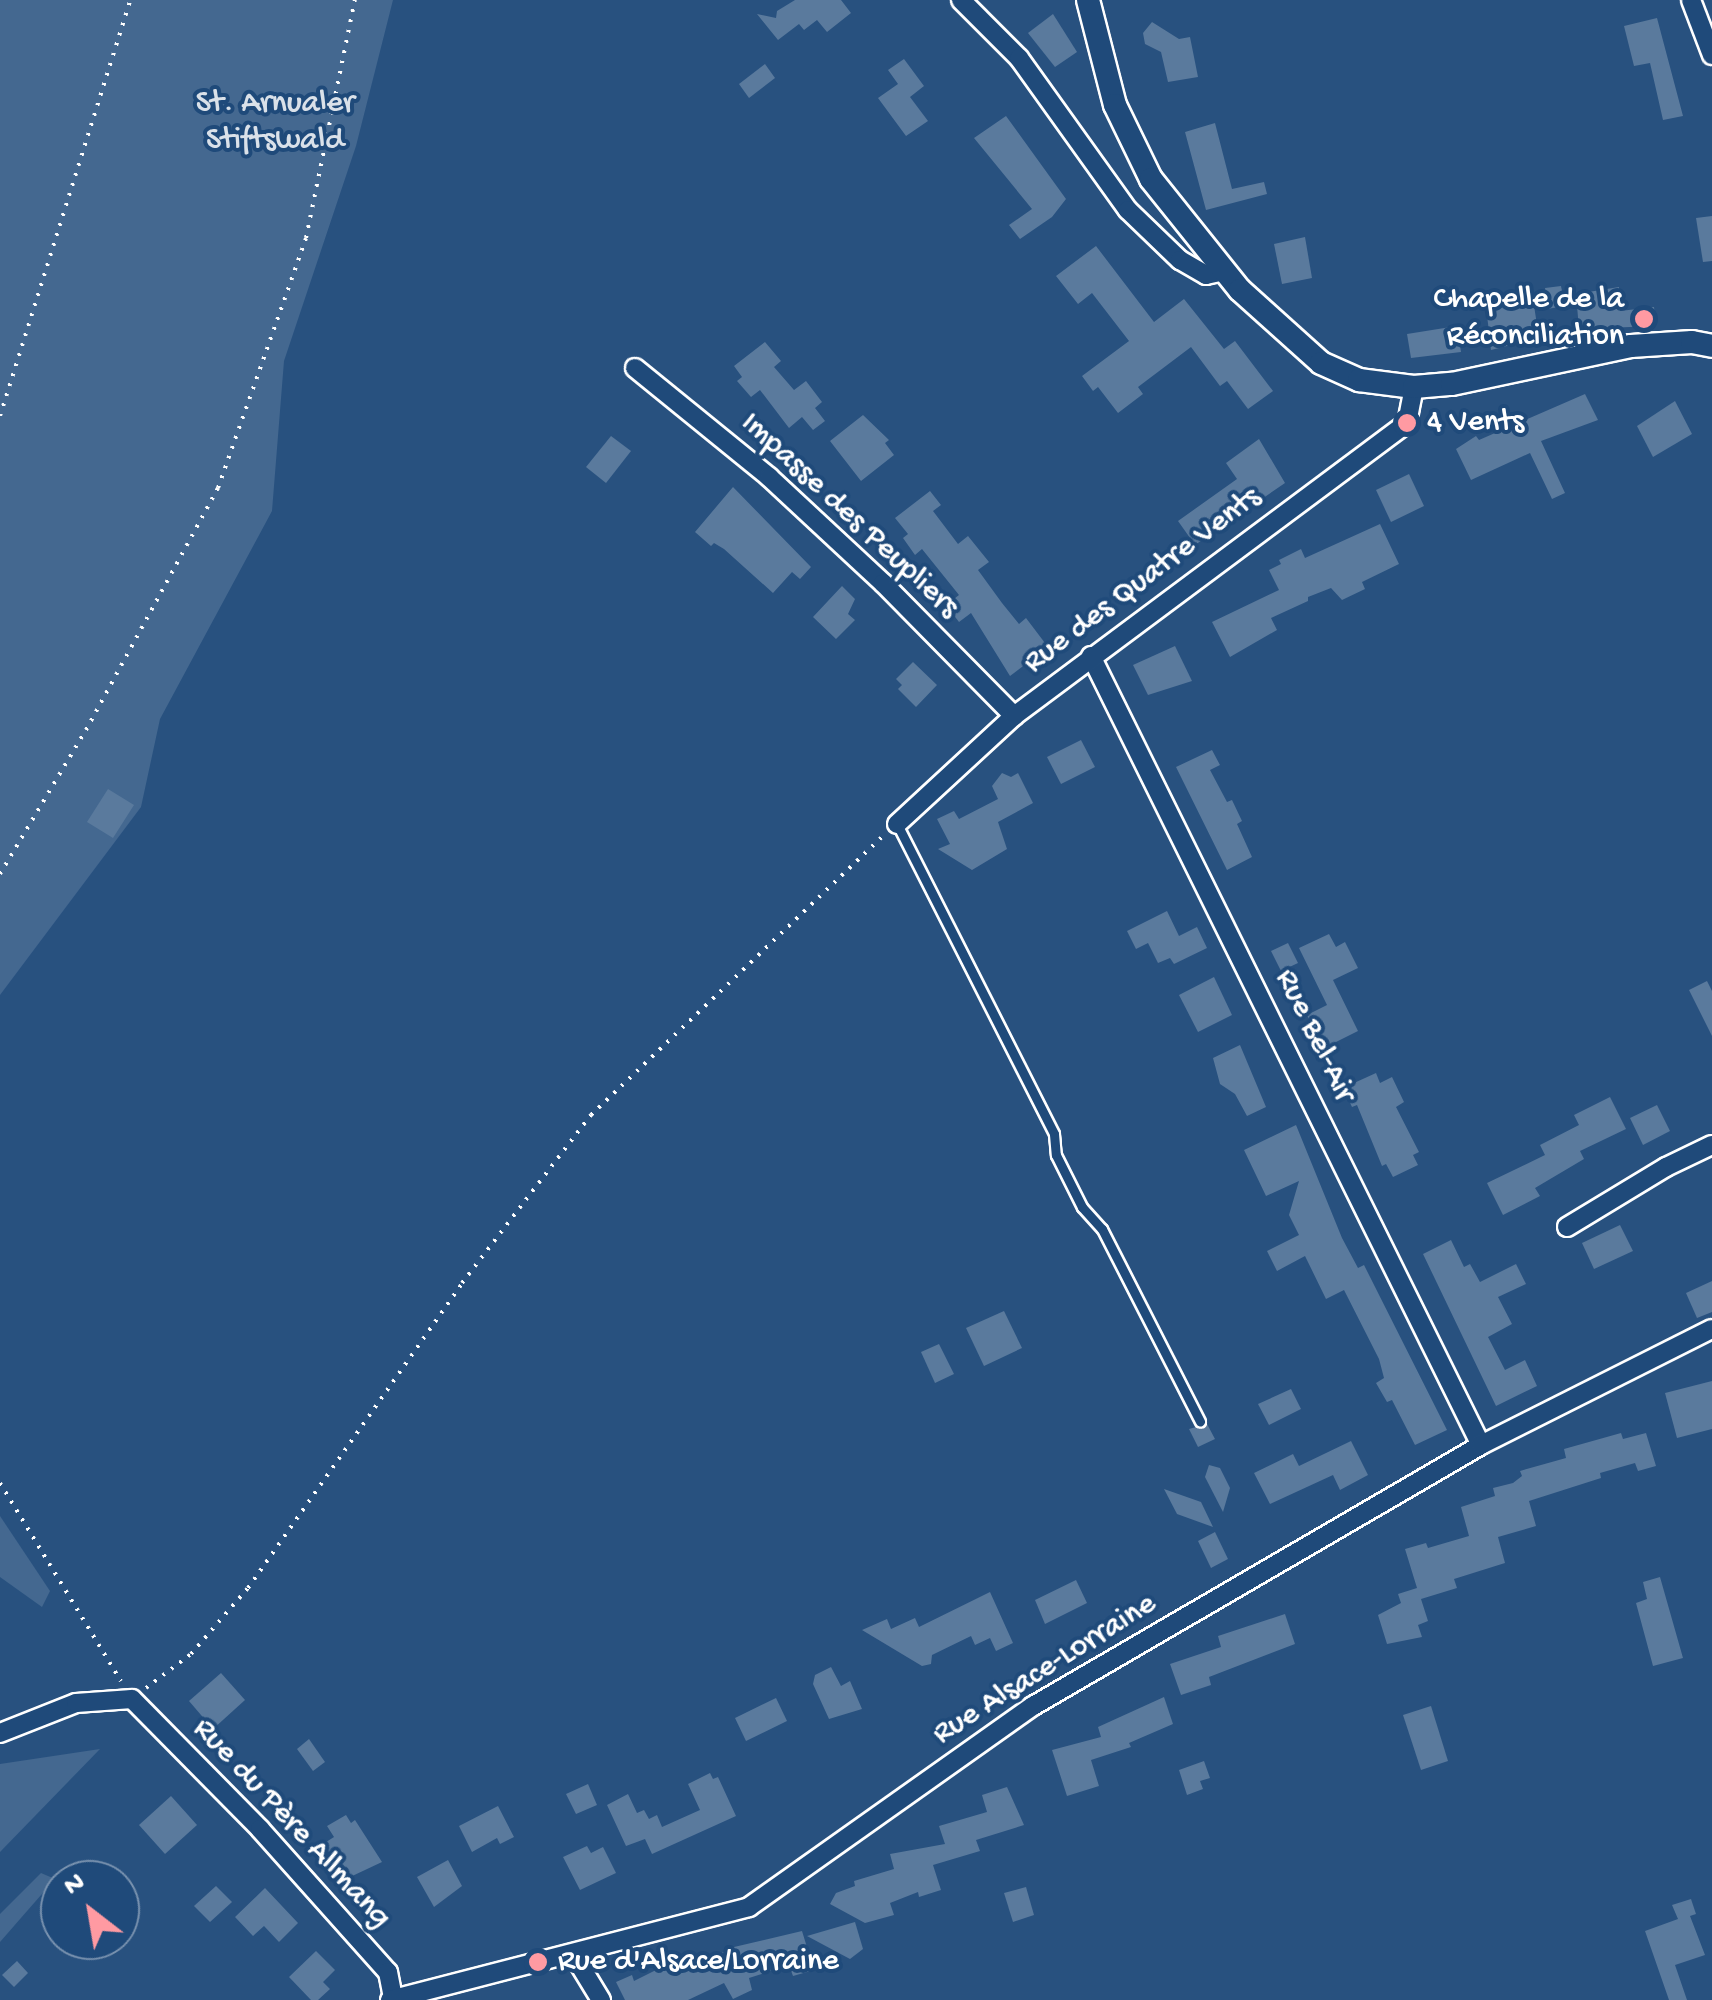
<!DOCTYPE html>
<meta charset="utf-8">
<style>
body{margin:0}
#map{position:relative;width:1712px;height:2000px;overflow:hidden;background:#28517f;font-family:"Gochi Hand",sans-serif}
div>[style]{position:absolute}
.green>*{inset:0;background:#446890}
.building>*{inset:0;background:#5a7a9d}
.path>*{height:4px;margin-top:-2px;transform-origin:0;background:repeating-linear-gradient(90deg,#fff 0 2.5px,transparent 0 10.5px)}
.roads{filter:drop-shadow(2px 0 #fff) drop-shadow(-2px 0 #fff) drop-shadow(0 2px #fff) drop-shadow(0 -2px #fff)}
.service>*{height:9px;margin:-4.5px;padding:0 4.5px;transform-origin:4.5px;border-radius:4.5px;background:#1f4a7a}
.minor>*{height:18px;margin:-9px;padding:0 9px;transform-origin:9px;border-radius:9px;background:#1f4a7a}
.tertiary>*{height:22px;margin:-11px;padding:0 11px;transform-origin:11px;border-radius:11px;background:#1f4a7a}
.dots>*{width:28px;height:28px;translate:-50% -50%;box-sizing:border-box;border:5px solid #1f4a7a;border-radius:50%}
span{translate:-50% -50%;white-space:nowrap;text-align:center;line-height:1.15;-webkit-text-stroke:8px #1f4a7a;paint-order:stroke}
.park-label{font-size:32px;color:#dae1e9}
.poi-label{font-size:32px;color:#fff}
.right{translate:-100% -50%;text-align:right}
.left{translate:0 -50%;text-align:left}
.street-label{font-size:32px;color:#fff}
.north{position:absolute;left:40px;top:1860px;width:100px;height:100px;box-sizing:border-box;background:#1f4a7a;border:2px solid #7992af;border-radius:50%;rotate:329deg;font-size:28px;font-weight:700;line-height:40px;text-align:center;color:#fff}
.north::after{content:'';display:block;margin:auto;width:35px;height:45px;background:#ff9aa2;clip-path:polygon(50% 0,100% 100%,50% 72%,0 100%)}
</style>
<div id="map">
<div class="green">
<div style="clip-path:polygon(0 0,393px 0,356px 146px,284px 361px,272px 511px,160px 719px,141px 807px,0 995px)"></div>
<div style="clip-path:polygon(0 1516px,50px 1591px,42px 1607px,0 1577px)"></div>
<div style="clip-path:polygon(100px 1749px,0 1852px,0 1764px)"></div>
<div style="clip-path:polygon(41px 1873px,55px 1879px,0 1942px,0 1914px)"></div>
</div>
<div class="building">
<div style="clip-path:polygon(795px 0,841px 0,851px 13px,827px 32px,817px 20px,804px 30px,799px 24px,778px 40px,757px 14px,776px 18px,777px 11px)"></div>
<div style="clip-path:polygon(1053px 14px,1077px 52px,1055px 67px,1028px 33px)"></div>
<div style="clip-path:polygon(1657px 18px,1683px 116px,1663px 120px,1650px 63px,1634px 66px,1624px 26px)"></div>
<div style="clip-path:polygon(1152px 22px,1179px 39px,1190px 37px,1198px 77px,1168px 82px,1161px 52px,1145px 44px,1143px 33px)"></div>
<div style="clip-path:polygon(904px 59px,924px 86px,910px 97px,928px 121px,906px 136px,878px 98px,898px 84px,888px 70px)"></div>
<div style="clip-path:polygon(765px 64px,775px 78px,749px 98px,739px 84px)"></div>
<div style="clip-path:polygon(1006px 116px,1066px 199px,1052px 217px,1020px 239px,1009px 225px,1032px 209px,974px 138px)"></div>
<div style="clip-path:polygon(1215px 123px,1232px 189px,1264px 182px,1267px 194px,1206px 210px,1185px 132px)"></div>
<div style="clip-path:polygon(1712px 216px,1712px 261px,1703px 262px,1696px 218px)"></div>
<div style="clip-path:polygon(1305px 237px,1312px 278px,1282px 284px,1274px 244px)"></div>
<div style="clip-path:polygon(1096px 246px,1154px 322px,1184px 299px,1224px 349px,1235px 341px,1273px 391px,1248px 409px,1227px 381px,1220px 386px,1191px 347px,1138px 387px,1143px 394px,1118px 413px,1098px 387px,1093px 391px,1082px 376px,1129px 341px,1092px 293px,1078px 304px,1056px 276px)"></div>
<div style="clip-path:polygon(1561px 286px,1565px 306px,1547px 309px,1545px 288px)"></div>
<div style="clip-path:polygon(1619px 287px,1620px 311px,1654px 307px,1656px 326px,1579px 329px,1576px 294px)"></div>
<div style="clip-path:polygon(1533px 299px,1539px 338px,1491px 350px,1486px 306px)"></div>
<div style="clip-path:polygon(1457px 326px,1461px 352px,1411px 358px,1407px 334px)"></div>
<div style="clip-path:polygon(765px 342px,781px 361px,774px 367px,794px 390px,806px 381px,822px 402px,815px 408px,825px 421px,813px 430px,802px 417px,789px 428px,760px 390px,751px 397px,737px 381px,742px 377px,734px 366px)"></div>
<div style="clip-path:polygon(1585px 394px,1598px 420px,1541px 441px,1565px 493px,1552px 499px,1530px 453px,1471px 480px,1456px 449px,1476px 436px,1479px 440px)"></div>
<div style="clip-path:polygon(1675px 401px,1692px 434px,1653px 457px,1637px 426px)"></div>
<div style="clip-path:polygon(863px 415px,889px 440px,885px 443px,894px 455px,861px 481px,830px 441px)"></div>
<div style="clip-path:polygon(611px 436px,631px 451px,606px 483px,586px 467px)"></div>
<div style="clip-path:polygon(1259px 439px,1285px 483px,1195px 545px,1178px 521px,1237px 479px,1226px 463px)"></div>
<div style="clip-path:polygon(1409px 474px,1424px 506px,1391px 522px,1376px 490px)"></div>
<div style="clip-path:polygon(733px 487px,811px 567px,800px 579px,792px 572px,773px 593px,724px 549px,714px 543px,711px 546px,695px 532px)"></div>
<div style="clip-path:polygon(930px 491px,941px 505px,933px 511px,958px 544px,968px 536px,989px 562px,978px 570px,1002px 603px,1019px 624px,1026px 618px,1048px 647px,1010px 676px,971px 613px,959px 622px,946px 605px,959px 595px,922px 549px,915px 555px,903px 538px,908px 534px,895px 518px)"></div>
<div style="clip-path:polygon(1380px 524px,1399px 564px,1362px 582px,1365px 589px,1342px 600px,1331px 588px,1308px 597px,1308px 601px,1271px 618px,1277px 630px,1230px 657px,1212px 622px,1279px 590px,1269px 570px,1281px 564px,1279px 560px,1301px 549px,1305px 558px)"></div>
<div style="clip-path:polygon(842px 586px,855px 599px,848px 614px,855px 620px,836px 639px,813px 617px)"></div>
<div style="clip-path:polygon(1175px 646px,1192px 681px,1148px 695px,1133px 665px)"></div>
<div style="clip-path:polygon(913px 662px,937px 685px,916px 707px,898px 689px,902px 685px,896px 679px)"></div>
<div style="clip-path:polygon(1081px 740px,1095px 767px,1061px 784px,1047px 757px)"></div>
<div style="clip-path:polygon(1212px 750px,1220px 765px,1210px 770px,1227px 802px,1232px 800px,1242px 821px,1237px 824px,1252px 857px,1227px 870px,1176px 767px)"></div>
<div style="clip-path:polygon(1002px 773px,1011px 777px,1018px 773px,1033px 803px,998px 822px,1007px 849px,972px 870px,938px 849px,950px 844px,937px 819px,954px 811px,959px 819px,998px 799px,992px 786px)"></div>
<div style="clip-path:polygon(108px 789px,134px 805px,113px 838px,87px 822px)"></div>
<div style="clip-path:polygon(1167px 911px,1179px 936px,1197px 927px,1207px 948px,1174px 964px,1170px 958px,1158px 963px,1148px 943px,1136px 949px,1127px 931px)"></div>
<div style="clip-path:polygon(1329px 934px,1336px 947px,1345px 942px,1358px 968px,1333px 980px,1358px 1031px,1322px 1049px,1307px 1015px,1327px 1005px,1299px 948px)"></div>
<div style="clip-path:polygon(1288px 943px,1298px 963px,1281px 971px,1271px 951px)"></div>
<div style="clip-path:polygon(1214px 977px,1232px 1015px,1198px 1032px,1179px 995px)"></div>
<div style="clip-path:polygon(1707px 981px,1712px 991px,1712px 1036px,1689px 990px)"></div>
<div style="clip-path:polygon(1240px 1045px,1266px 1107px,1247px 1116px,1235px 1094px,1220px 1084px,1213px 1058px)"></div>
<div style="clip-path:polygon(1376px 1073px,1380px 1083px,1392px 1077px,1404px 1102px,1396px 1107px,1419px 1152px,1413px 1155px,1418px 1165px,1393px 1177px,1386px 1164px,1382px 1166px,1357px 1105px,1352px 1107px,1343px 1088px)"></div>
<div style="clip-path:polygon(1610px 1097px,1626px 1129px,1580px 1151px,1584px 1159px,1535px 1188px,1540px 1196px,1503px 1215px,1487px 1183px,1545px 1155px,1540px 1145px,1579px 1125px,1574px 1115px)"></div>
<div style="clip-path:polygon(1657px 1105px,1670px 1131px,1643px 1145px,1630px 1118px)"></div>
<div style="clip-path:polygon(1296px 1125px,1342px 1238px,1358px 1268px,1364px 1265px,1447px 1430px,1415px 1445px,1392px 1400px,1387px 1402px,1376px 1383px,1384px 1378px,1379px 1359px,1344px 1290px,1326px 1299px,1305px 1256px,1277px 1271px,1267px 1251px,1299px 1235px,1289px 1215px,1299px 1181px,1266px 1196px,1244px 1150px)"></div>
<div style="clip-path:polygon(1620px 1225px,1633px 1251px,1594px 1269px,1582px 1243px)"></div>
<div style="clip-path:polygon(1451px 1240px,1464px 1267px,1470px 1264px,1480px 1282px,1516px 1264px,1526px 1284px,1498px 1297px,1512px 1324px,1488px 1337px,1505px 1370px,1525px 1360px,1537px 1386px,1496px 1406px,1423px 1254px)"></div>
<div style="clip-path:polygon(1712px 1281px,1712px 1312px,1697px 1318px,1686px 1293px)"></div>
<div style="clip-path:polygon(1004px 1311px,1022px 1348px,984px 1366px,966px 1328px)"></div>
<div style="clip-path:polygon(939px 1344px,954px 1374px,935px 1383px,921px 1352px)"></div>
<div style="clip-path:polygon(1712px 1381px,1712px 1429px,1677px 1438px,1665px 1393px)"></div>
<div style="clip-path:polygon(1291px 1389px,1301px 1409px,1269px 1425px,1258px 1404px)"></div>
<div style="clip-path:polygon(1207px 1424px,1215px 1439px,1198px 1447px,1189px 1429px)"></div>
<div style="clip-path:polygon(1621px 1433px,1623px 1439px,1646px 1433px,1656px 1466px,1638px 1471px,1635px 1463px,1600px 1473px,1601px 1478px,1529px 1501px,1536px 1526px,1498px 1537px,1505px 1563px,1454px 1579px,1457px 1588px,1421px 1599px,1428px 1621px,1418px 1625px,1422px 1637px,1387px 1644px,1378px 1615px,1401px 1603px,1398px 1594px,1417px 1588px,1405px 1549px,1426px 1543px,1428px 1548px,1469px 1536px,1461px 1507px,1495px 1496px,1493px 1488px,1513px 1483px,1522px 1476px,1520px 1471px,1566px 1458px,1564px 1449px)"></div>
<div style="clip-path:polygon(1351px 1441px,1368px 1475px,1340px 1490px,1333px 1475px,1270px 1504px,1254px 1473px,1293px 1454px,1299px 1466px)"></div>
<div style="clip-path:polygon(1209px 1465px,1220px 1468px,1230px 1488px,1223px 1512px,1205px 1477px)"></div>
<div style="clip-path:polygon(1164px 1489px,1201px 1502px,1213px 1527px,1177px 1514px)"></div>
<div style="clip-path:polygon(1215px 1532px,1228px 1559px,1211px 1568px,1198px 1541px)"></div>
<div style="clip-path:polygon(1660px 1577px,1683px 1658px,1653px 1666px,1636px 1603px,1647px 1599px,1643px 1582px)"></div>
<div style="clip-path:polygon(1076px 1580px,1087px 1603px,1045px 1624px,1035px 1600px)"></div>
<div style="clip-path:polygon(990px 1592px,1013px 1643px,996px 1651px,990px 1638px,975px 1645px,971px 1636px,932px 1655px,931px 1664px,922px 1666px,862px 1630px,887px 1619px,891px 1629px,915px 1618px,919px 1627px)"></div>
<div style="clip-path:polygon(1285px 1614px,1295px 1644px,1209px 1677px,1211px 1685px,1181px 1695px,1170px 1664px,1221px 1647px,1218px 1636px)"></div>
<div style="clip-path:polygon(831px 1667px,841px 1686px,850px 1681px,862px 1709px,829px 1719px,813px 1684px,815px 1675px)"></div>
<div style="clip-path:polygon(221px 1673px,245px 1700px,213px 1729px,189px 1701px)"></div>
<div style="clip-path:polygon(1164px 1697px,1173px 1724px,1129px 1743px,1131px 1747px,1091px 1760px,1099px 1786px,1067px 1796px,1052px 1750px,1101px 1737px,1098px 1727px)"></div>
<div style="clip-path:polygon(776px 1698px,787px 1721px,746px 1741px,735px 1718px)"></div>
<div style="clip-path:polygon(1431px 1706px,1448px 1761px,1421px 1770px,1403px 1715px)"></div>
<div style="clip-path:polygon(309px 1739px,325px 1762px,313px 1771px,297px 1749px)"></div>
<div style="clip-path:polygon(1204px 1761px,1210px 1778px,1200px 1781px,1203px 1789px,1187px 1795px,1179px 1770px)"></div>
<div style="clip-path:polygon(710px 1773px,713px 1779px,718px 1777px,736px 1816px,652px 1854px,645px 1839px,626px 1846px,607px 1805px,628px 1794px,637px 1813px,644px 1810px,649px 1819px,657px 1815px,662px 1827px,700px 1810px,688px 1784px)"></div>
<div style="clip-path:polygon(588px 1784px,597px 1805px,576px 1814px,566px 1794px)"></div>
<div style="clip-path:polygon(1007px 1787px,1024px 1825px,976px 1840px,980px 1851px,933px 1865px,941px 1890px,919px 1897px,918px 1892px,890px 1903px,894px 1915px,865px 1923px,830px 1904px,836px 1893px,855px 1886px,854px 1881px,894px 1869px,890px 1854px,945px 1844px,939px 1826px,987px 1812px,982px 1795px)"></div>
<div style="clip-path:polygon(171px 1796px,197px 1825px,165px 1854px,139px 1825px)"></div>
<div style="clip-path:polygon(498px 1806px,514px 1837px,500px 1844px,497px 1838px,472px 1852px,459px 1826px)"></div>
<div style="clip-path:polygon(346px 1815px,351px 1823px,355px 1820px,382px 1862px,348px 1878px,323px 1844px,334px 1837px,327px 1826px)"></div>
<div style="clip-path:polygon(587px 1846px,591px 1853px,603px 1847px,616px 1873px,580px 1890px,563px 1857px)"></div>
<div style="clip-path:polygon(448px 1860px,462px 1886px,434px 1907px,417px 1877px)"></div>
<div style="clip-path:polygon(216px 1886px,232px 1902px,210px 1922px,194px 1906px)"></div>
<div style="clip-path:polygon(1026px 1887px,1034px 1915px,1013px 1922px,1004px 1893px)"></div>
<div style="clip-path:polygon(265px 1888px,298px 1923px,279px 1942px,264px 1926px,253px 1936px,235px 1917px)"></div>
<div style="clip-path:polygon(1691px 1899px,1696px 1914px,1690px 1916px,1705px 1955px,1675px 1965px,1687px 2000px,1669px 2000px,1645px 1931px,1678px 1919px,1672px 1905px)"></div>
<div style="clip-path:polygon(855px 1922px,863px 1949px,850px 1959px,807px 1936px)"></div>
<div style="clip-path:polygon(802px 1931px,814px 1970px,793px 1976px,789px 1965px,749px 1978px,752px 1990px,733px 1999px,724px 1983px,688px 2000px,625px 2000px,616px 1982px,632px 1975px,634px 1981px,674px 1961px,680px 1973px,734px 1947px)"></div>
<div style="clip-path:polygon(316px 1951px,335px 1970px,323px 1982px,330px 1989px,318px 2000px,311px 2000px,289px 1977px)"></div>
<div style="clip-path:polygon(17px 1961px,28px 1973px,14px 1987px,2px 1975px)"></div>
</div>
<div class="path">
<div style="left:0;top:416px;width:436px;rotate:-72.6deg"></div>
<div style="left:0;top:874px;width:168px;rotate:-59.2deg"></div>
<div style="left:86px;top:730px;width:276px;rotate:-61.4deg"></div>
<div style="left:218px;top:488px;width:265px;rotate:-70.6deg"></div>
<div style="left:306px;top:238px;width:243px;rotate:-78.4deg"></div>
<div style="left:0;top:1483px;width:232px;rotate:58.6deg"></div>
<div style="left:146px;top:1688px;width:56px;rotate:-37.1deg"></div>
<div style="left:191px;top:1654px;width:87px;rotate:-49.2deg"></div>
<div style="left:248px;top:1588px;width:373px;rotate:-54.9deg"></div>
<div style="left:462px;top:1283px;width:212px;rotate:-52.5deg"></div>
<div style="left:591px;top:1115px;width:402px;rotate:-43.7deg"></div>
</div>
<div class="roads">
<div class="service">
<div style="left:897px;top:824px;width:347px;rotate:63.1deg"></div>
<div style="left:1054px;top:1134px;width:21px;rotate:85deg"></div>
<div style="left:1056px;top:1155px;width:58px;rotate:63.4deg"></div>
<div style="left:1082px;top:1207px;width:30px;rotate:48deg"></div>
<div style="left:1102px;top:1229px;width:216px;rotate:63deg"></div>
</div>
<div class="minor">
<div style="left:961px;top:0;width:82px;rotate:45deg"></div>
<div style="left:1019px;top:58px;width:187px;rotate:54.4deg"></div>
<div style="left:1128px;top:210px;width:72px;rotate:43.9deg"></div>
<div style="left:1180px;top:260px;width:30px;rotate:30deg"></div>
<div style="left:1206px;top:275px;width:19px;rotate:-12deg"></div>
<div style="left:1691px;top:0;width:59px;rotate:69.1deg"></div>
<div style="left:635px;top:368px;width:173px;rotate:39.1deg"></div>
<div style="left:769px;top:477px;width:156px;rotate:42.9deg"></div>
<div style="left:883px;top:583px;width:187px;rotate:45.4deg"></div>
<div style="left:1091px;top:656px;width:880px;rotate:63.7deg"></div>
<div style="left:897px;top:824px;width:159px;rotate:-42.7deg"></div>
<div style="left:1014px;top:716px;width:490px;rotate:-36.7deg"></div>
<div style="left:1407px;top:423px;width:37px;rotate:-79deg"></div>
<div style="left:1567px;top:1227px;width:116px;rotate:-31.2deg"></div>
<div style="left:1666px;top:1167px;width:51px;rotate:-25.6deg"></div>
<div style="left:0;top:1733px;width:82px;rotate:-21.5deg"></div>
<div style="left:76px;top:1703px;width:56px;rotate:-4.1deg"></div>
<div style="left:132px;top:1699px;width:182px;rotate:45.4deg"></div>
<div style="left:260px;top:1829px;width:192px;rotate:48.2deg"></div>
<div style="left:388px;top:1972px;width:26px;rotate:79deg"></div>
<div style="left:573px;top:1954px;width:54px;rotate:58.7deg"></div>
<div style="left:390px;top:2000px;width:371px;rotate:-14.5deg"></div>
<div style="left:749px;top:1907px;width:348px;rotate:-35.3deg"></div>
<div style="left:1033px;top:1706px;width:518px;rotate:-30.22deg"></div>
<div style="left:1481px;top:1445px;width:258px;rotate:-26.7deg"></div>
</div>
<div class="tertiary">
<div style="left:1088px;top:0;width:108px;rotate:75.6deg"></div>
<div style="left:1115px;top:105px;width:82px;rotate:64.1deg"></div>
<div style="left:1151px;top:179px;width:142px;rotate:51.3deg"></div>
<div style="left:1240px;top:290px;width:109px;rotate:42deg"></div>
<div style="left:1321px;top:363px;width:42px;rotate:24.1deg"></div>
<div style="left:1359px;top:380px;width:55px;rotate:7.3deg"></div>
<div style="left:1414px;top:387px;width:38px;rotate:-5deg"></div>
<div style="left:1452px;top:384px;width:183px;rotate:-12deg"></div>
<div style="left:1631px;top:346px;width:61px;rotate:-3.8deg"></div>
<div style="left:1692px;top:342px;width:20px;rotate:11deg"></div>
</div>
</div>
<div class="dots">
<div style="left:1644px;top:319px;background:#ff9aa2"></div>
<div style="left:1407px;top:423px;background:#ff9aa2"></div>
<div style="left:538px;top:1962px;background:#ff9aa2"></div>
</div>
<div class="park-label">
<span style="left:275px;top:123px">St. Arnualer<br>Stiftswald</span>
</div>
<div class="poi-label">
<span class="right" style="left:1624px;top:319px">Chapelle de la<br>Réconciliation</span>
<span class="left" style="left:1427px;top:423px">4 Vents</span>
<span class="left" style="left:558px;top:1962px">Rue d'Alsace/Lorraine</span>
</div>
<div class="street-label">
<span style="left:849px;top:516px;rotate:43deg">Impasse des Peupliers</span>
<span style="left:1143px;top:581px;rotate:-37deg">Rue des Quatre Vents</span>
<span style="left:1314px;top:1036px;rotate:64deg">Rue Bel-Air</span>
<span style="left:1045px;top:1670px;rotate:-32deg">Rue Alsace-Lorraine</span>
<span style="left:291px;top:1824px;rotate:47deg">Rue du Père Allmang</span>
</div>
<div class="north">N</div>
</div>
